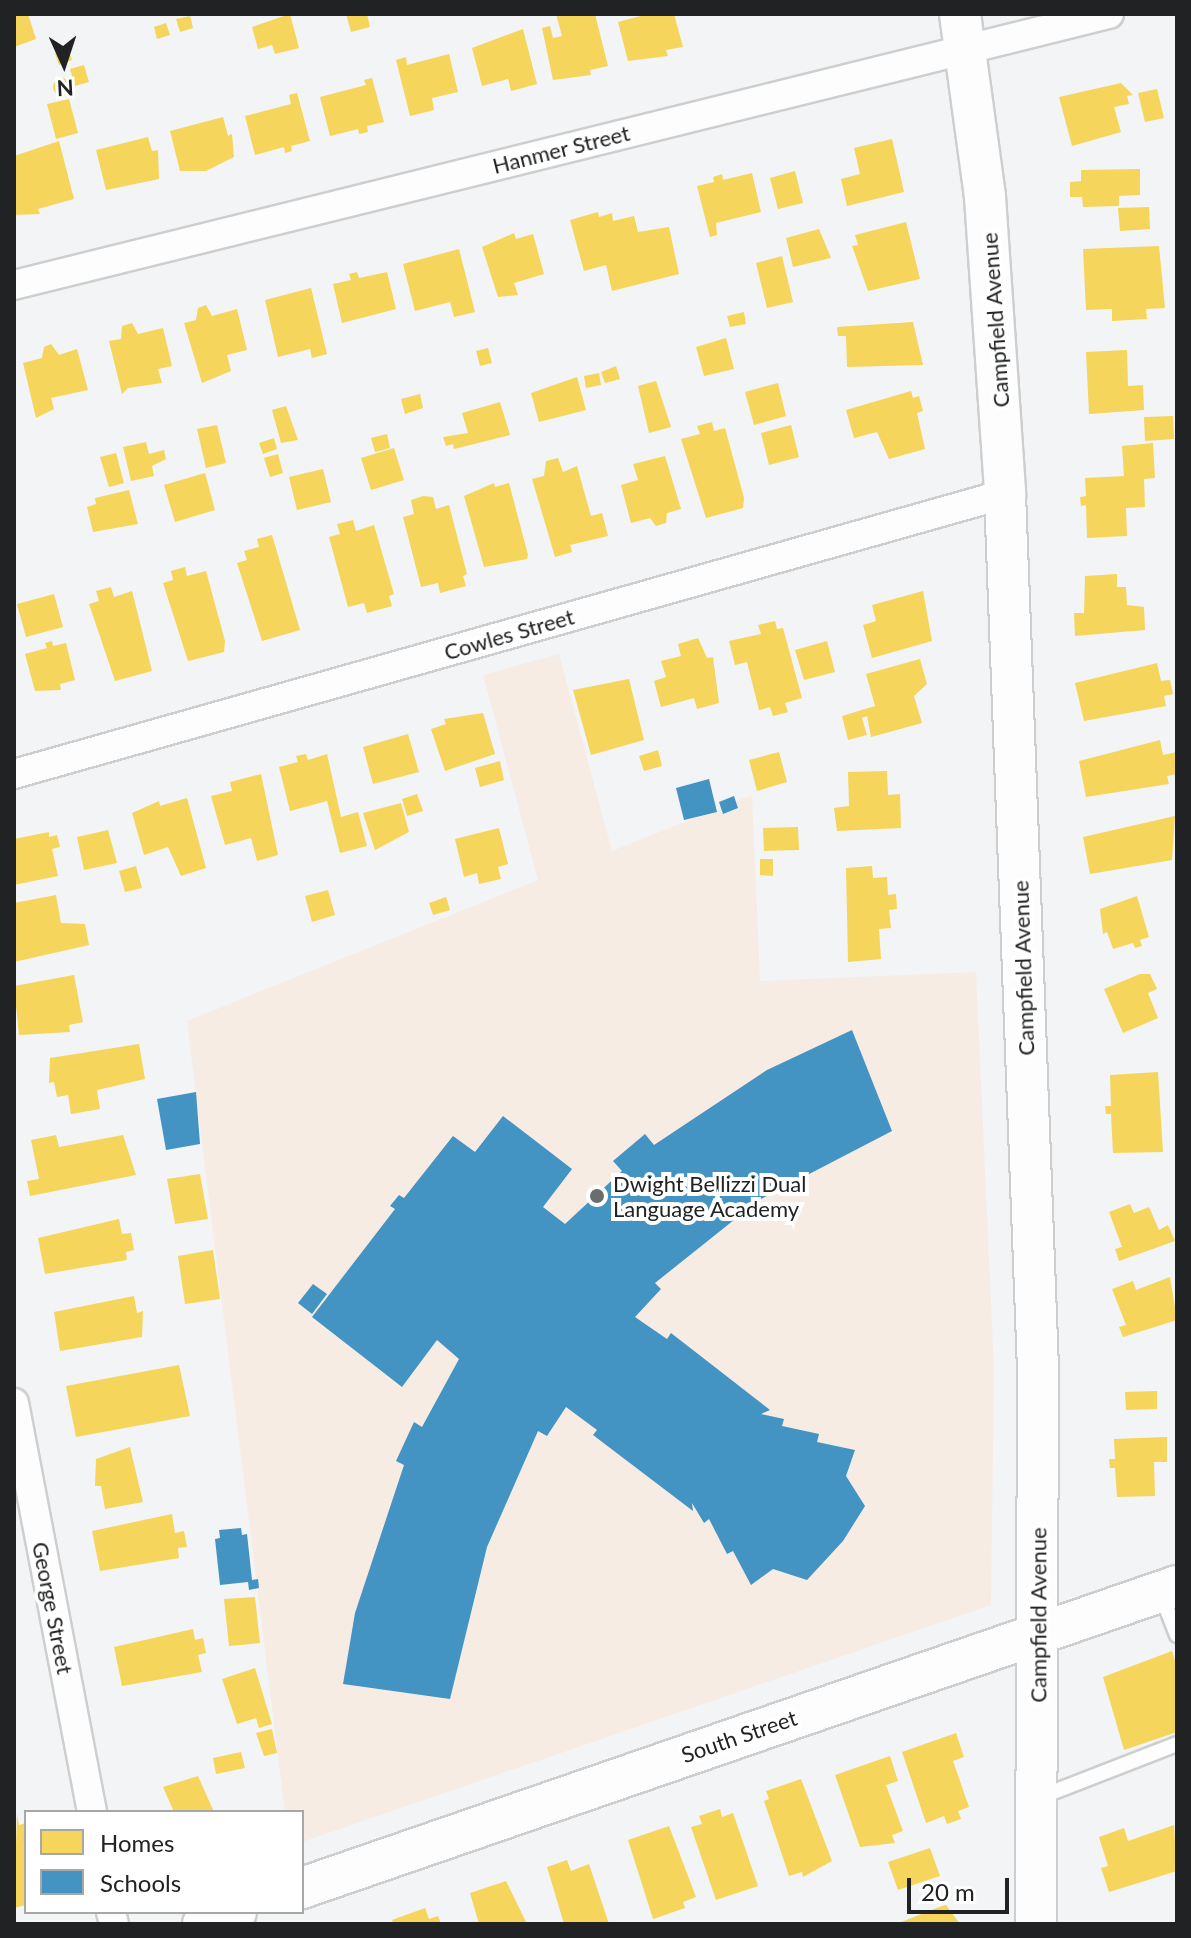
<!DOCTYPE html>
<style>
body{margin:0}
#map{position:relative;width:1191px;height:1938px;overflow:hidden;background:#f2f4f6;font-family:Lato,sans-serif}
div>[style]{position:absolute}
.education>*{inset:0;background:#f6ece4}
.homes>*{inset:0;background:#f6d55c}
.round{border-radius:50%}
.schools>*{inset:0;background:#4393c3}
.roads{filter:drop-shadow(2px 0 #cccecf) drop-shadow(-2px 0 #cccecf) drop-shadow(0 2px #cccecf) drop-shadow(0 -2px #cccecf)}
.lane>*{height:14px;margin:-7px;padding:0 7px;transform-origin:7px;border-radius:7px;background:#fdfdfe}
.street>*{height:28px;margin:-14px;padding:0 14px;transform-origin:14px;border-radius:14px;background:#fdfdfe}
.secondary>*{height:40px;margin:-20px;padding:0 20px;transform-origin:20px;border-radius:20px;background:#fdfdfe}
.dots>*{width:22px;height:22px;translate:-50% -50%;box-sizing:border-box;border:4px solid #fff;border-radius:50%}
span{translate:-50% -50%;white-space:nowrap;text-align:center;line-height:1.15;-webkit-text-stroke:8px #fff;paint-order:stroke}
.street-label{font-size:22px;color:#202223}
.poi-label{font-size:22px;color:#202223}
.left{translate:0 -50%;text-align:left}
.frame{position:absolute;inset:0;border:16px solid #202223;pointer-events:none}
.legend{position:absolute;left:24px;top:1810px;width:280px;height:104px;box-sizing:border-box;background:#fff;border:2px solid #a6a7a7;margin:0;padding:10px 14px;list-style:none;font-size:24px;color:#202223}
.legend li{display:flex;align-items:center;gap:16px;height:40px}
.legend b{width:40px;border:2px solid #a6a7a7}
.north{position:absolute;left:24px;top:24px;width:80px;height:80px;-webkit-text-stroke:6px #fff;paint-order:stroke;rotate:177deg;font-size:22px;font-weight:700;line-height:32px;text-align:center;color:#202223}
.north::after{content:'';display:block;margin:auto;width:28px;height:36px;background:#202223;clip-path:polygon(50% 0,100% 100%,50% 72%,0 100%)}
.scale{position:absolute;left:907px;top:1878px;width:102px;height:36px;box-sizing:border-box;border:4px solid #202223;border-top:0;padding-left:10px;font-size:24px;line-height:28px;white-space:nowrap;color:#202223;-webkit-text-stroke:6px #fff;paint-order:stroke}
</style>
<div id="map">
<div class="education">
<div style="clip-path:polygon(559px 654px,612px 851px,752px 795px,760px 981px,976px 972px,994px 1370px,991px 1605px,302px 1842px,302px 1812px,285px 1812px,187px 1021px,538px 880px,483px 675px)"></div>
</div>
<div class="homes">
<div style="clip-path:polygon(14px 14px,28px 14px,36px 39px,14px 47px)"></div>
<div style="clip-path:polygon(290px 14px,299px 48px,275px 54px,272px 45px,258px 49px,252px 27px)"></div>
<div style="clip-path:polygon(346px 14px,367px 14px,370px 27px,351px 32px)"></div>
<div style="clip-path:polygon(556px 14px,595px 14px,608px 66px,590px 70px,591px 75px,553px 80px,542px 28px,550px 26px,553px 38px,562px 36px)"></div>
<div style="clip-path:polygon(648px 14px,674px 14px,683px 47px,666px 50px,668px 56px,628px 61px,618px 22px)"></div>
<div style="clip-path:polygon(190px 16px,193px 28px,180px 32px,176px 19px)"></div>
<div style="clip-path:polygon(166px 23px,170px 35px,157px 39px,154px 27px)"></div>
<div style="clip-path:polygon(523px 29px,537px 84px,511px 91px,508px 79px,482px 86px,472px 48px)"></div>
<div style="clip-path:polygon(68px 49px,72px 60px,59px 65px,55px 53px)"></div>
<div style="clip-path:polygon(449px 54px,458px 92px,432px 98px,434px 110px,410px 116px,396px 60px,406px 57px,407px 65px)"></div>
<div style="clip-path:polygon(84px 65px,89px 82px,75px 86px,70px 69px)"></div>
<div style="clip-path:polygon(372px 78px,384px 122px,367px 126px,368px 132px,359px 134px,358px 129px,330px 136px,320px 97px,366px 85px,364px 80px)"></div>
<div class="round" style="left:53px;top:78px;width:18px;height:18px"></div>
<div style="clip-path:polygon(1121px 83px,1133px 95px,1127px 96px,1129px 104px,1114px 107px,1121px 132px,1072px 146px,1059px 97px)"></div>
<div style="clip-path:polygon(1157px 89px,1164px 118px,1145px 122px,1138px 93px)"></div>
<div style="clip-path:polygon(297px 93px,310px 141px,291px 146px,292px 151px,285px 153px,284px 147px,255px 155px,245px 116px,291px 104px,289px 95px)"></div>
<div style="clip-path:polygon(69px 99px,78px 133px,56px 139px,47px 104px)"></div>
<div style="clip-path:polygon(223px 117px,228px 136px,232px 134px,234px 157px,206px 171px,180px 171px,170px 131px)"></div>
<div style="clip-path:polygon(148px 137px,152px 151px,158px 150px,159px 179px,106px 190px,96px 150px)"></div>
<div style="clip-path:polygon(892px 139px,904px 192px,847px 206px,841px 179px,860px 174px,854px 148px)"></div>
<div style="clip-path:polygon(59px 141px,74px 199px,38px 209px,40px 214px,14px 215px,14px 156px)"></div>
<div style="clip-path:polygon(1140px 169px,1140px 195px,1119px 196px,1119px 206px,1083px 207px,1082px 197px,1070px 197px,1070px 182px,1081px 181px,1081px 170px)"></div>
<div style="clip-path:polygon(795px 171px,803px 203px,778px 209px,770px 178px)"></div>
<div style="clip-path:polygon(752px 173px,761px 212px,716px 223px,717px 235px,710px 237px,697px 186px,714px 182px,713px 177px,722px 174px,723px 180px)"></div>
<div style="clip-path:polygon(1149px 207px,1150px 229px,1120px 231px,1118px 208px)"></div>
<div style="clip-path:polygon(598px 212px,599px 217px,612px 213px,613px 221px,634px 216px,638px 232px,669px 227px,679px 274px,612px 291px,606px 265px,584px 271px,570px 220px)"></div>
<div style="clip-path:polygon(906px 222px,920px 279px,868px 291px,852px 246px,858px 245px,855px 235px)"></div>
<div style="clip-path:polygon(819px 229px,831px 258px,793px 267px,786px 238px)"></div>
<div style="clip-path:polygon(514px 233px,516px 239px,533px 234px,544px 274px,514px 283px,518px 295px,498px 297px,482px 247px)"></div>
<div style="clip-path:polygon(1159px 246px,1165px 308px,1146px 309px,1147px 319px,1112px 321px,1112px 309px,1086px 310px,1083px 249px)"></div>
<div style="clip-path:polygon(459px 249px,475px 312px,454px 317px,450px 302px,415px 311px,403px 264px)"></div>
<div style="clip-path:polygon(782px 256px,793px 302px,767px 308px,756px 263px)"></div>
<div style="clip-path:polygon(357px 272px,359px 278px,387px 272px,396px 309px,342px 323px,333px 284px,351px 280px,349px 274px)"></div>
<div style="clip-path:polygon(311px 288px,327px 354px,312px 358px,310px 349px,278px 357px,265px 300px)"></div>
<div style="clip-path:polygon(206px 305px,212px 316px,237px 309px,247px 350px,227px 355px,231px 371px,202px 383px,184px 323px,196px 320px,198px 308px)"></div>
<div style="clip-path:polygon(744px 312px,746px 324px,730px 327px,727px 316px)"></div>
<div style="clip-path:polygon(913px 322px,923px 365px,847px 367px,846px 336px,838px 336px,837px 327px)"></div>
<div style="clip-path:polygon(132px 323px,138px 334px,163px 328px,172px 366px,158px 369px,162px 383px,128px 388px,122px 394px,109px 341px,121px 339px,122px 326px)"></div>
<div style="clip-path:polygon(726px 338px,734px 369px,704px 376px,696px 347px)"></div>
<div style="clip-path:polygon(51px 344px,59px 355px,77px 349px,88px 390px,51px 398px,54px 409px,36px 418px,23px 363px,42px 358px,44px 347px)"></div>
<div style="clip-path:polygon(488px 348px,492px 363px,480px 366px,476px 351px)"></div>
<div style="clip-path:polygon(1127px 350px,1128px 386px,1143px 385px,1144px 410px,1089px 414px,1086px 352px)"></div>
<div style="clip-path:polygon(616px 366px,620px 379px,605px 383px,601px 372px)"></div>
<div style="clip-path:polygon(599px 373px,601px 385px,586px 388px,584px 376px)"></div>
<div style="clip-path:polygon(577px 377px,586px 410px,539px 422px,531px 393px)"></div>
<div style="clip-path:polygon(656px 381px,671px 427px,649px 433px,638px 386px)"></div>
<div style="clip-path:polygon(778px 383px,786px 416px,754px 425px,745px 392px)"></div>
<div style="clip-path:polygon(911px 391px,913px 398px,919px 396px,923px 411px,917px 413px,925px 449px,889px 459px,877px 432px,854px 438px,846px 410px)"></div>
<div style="clip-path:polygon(420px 394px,423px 408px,405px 414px,401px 399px)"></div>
<div style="clip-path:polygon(500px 402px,510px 435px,454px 449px,453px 444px,446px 446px,443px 437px,468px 433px,462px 413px)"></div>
<div style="clip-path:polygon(286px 406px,298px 440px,281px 443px,272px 410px)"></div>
<div style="clip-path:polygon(1173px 416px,1174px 439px,1145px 441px,1144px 417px)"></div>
<div style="clip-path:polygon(712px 422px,714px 431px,725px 428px,744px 498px,743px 508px,706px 518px,681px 439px,700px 434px,697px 426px)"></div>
<div style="clip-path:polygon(217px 425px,226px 463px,206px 468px,197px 429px)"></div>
<div style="clip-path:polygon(791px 425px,799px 457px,769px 465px,761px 433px)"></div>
<div style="clip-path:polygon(387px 434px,390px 448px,375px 452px,371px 438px)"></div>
<div style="clip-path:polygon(274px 438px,277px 449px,263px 454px,259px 443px)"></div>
<div style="clip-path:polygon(146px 442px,149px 454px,164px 450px,166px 459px,152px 466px,154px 476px,131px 481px,123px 447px)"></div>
<div style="clip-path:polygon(1153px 443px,1155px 478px,1144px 479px,1145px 507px,1126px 508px,1127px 536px,1087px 538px,1086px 505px,1081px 506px,1080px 497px,1086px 496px,1085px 478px,1124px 476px,1122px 446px)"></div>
<div style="clip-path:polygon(394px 448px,404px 480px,371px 490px,361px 458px)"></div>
<div style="clip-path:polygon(116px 453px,124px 483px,109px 487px,100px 457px)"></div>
<div style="clip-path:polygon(278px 454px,283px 473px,270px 477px,264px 458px)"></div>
<div style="clip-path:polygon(665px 456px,681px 509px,667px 513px,666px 523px,656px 526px,650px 518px,631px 523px,621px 485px,638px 480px,633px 464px)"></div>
<div style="clip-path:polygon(558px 458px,563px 472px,577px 466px,591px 516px,602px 513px,608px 536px,570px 545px,572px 552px,555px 557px,532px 479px,544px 476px,546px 461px)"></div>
<div style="clip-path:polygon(323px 469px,331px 502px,297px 510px,289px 477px)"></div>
<div style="clip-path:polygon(205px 473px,215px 510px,175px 522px,164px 485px)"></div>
<div style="clip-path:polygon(494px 483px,495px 487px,509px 483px,528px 555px,527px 559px,484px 567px,464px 496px)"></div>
<div style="clip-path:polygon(129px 490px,138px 524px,93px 532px,87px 507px,96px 504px,95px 498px)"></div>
<div style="clip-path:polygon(423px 496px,433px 497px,436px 509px,449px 505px,467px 574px,463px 576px,466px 586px,440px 593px,438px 583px,421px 587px,403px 517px,414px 514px,411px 500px)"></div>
<div style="clip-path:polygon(353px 520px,356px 531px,374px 525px,394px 594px,389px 596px,392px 606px,367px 613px,364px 603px,348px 607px,329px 537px,340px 534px,337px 524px)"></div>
<div style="clip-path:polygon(272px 535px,300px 630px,262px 641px,237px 563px,247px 560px,244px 551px,259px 547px,257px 539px)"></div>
<div style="clip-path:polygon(185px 567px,187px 576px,206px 571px,225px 641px,224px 652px,188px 661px,163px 583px,173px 580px,171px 571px)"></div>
<div style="clip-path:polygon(1117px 574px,1117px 587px,1126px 587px,1127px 605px,1144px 607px,1145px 630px,1075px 636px,1074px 613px,1084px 613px,1085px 576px)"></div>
<div style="clip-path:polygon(111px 587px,114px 597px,132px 591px,152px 671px,115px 681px,89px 604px,99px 601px,96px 591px)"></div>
<div style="clip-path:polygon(923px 591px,932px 641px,872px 658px,863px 625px,876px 621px,872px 605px)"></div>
<div style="clip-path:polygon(54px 594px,63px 627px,26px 637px,17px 604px)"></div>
<div style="clip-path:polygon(775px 621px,777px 629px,783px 628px,802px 698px,785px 703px,788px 712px,773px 716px,770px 707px,759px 710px,747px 662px,735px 665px,729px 641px,761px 634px,758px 625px)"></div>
<div style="clip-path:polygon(698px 638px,707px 658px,713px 657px,719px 703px,697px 709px,694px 698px,661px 707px,654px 681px,666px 677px,661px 661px,681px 656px,678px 644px)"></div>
<div style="clip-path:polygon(52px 641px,53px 646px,66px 643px,75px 680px,60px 684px,61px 690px,35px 691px,25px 654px,47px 648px,45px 643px)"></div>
<div style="clip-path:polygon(827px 641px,835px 672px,804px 680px,795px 650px)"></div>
<div style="clip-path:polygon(920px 659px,927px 684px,914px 696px,922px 723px,871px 737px,867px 716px,862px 718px,867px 735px,848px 740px,842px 716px,875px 706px,866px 674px)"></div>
<div style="clip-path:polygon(1157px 663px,1161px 681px,1170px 680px,1173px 694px,1164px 696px,1166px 706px,1084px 721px,1075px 683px)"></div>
<div style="clip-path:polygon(629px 679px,644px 740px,591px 755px,573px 690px)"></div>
<div style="clip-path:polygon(483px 713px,495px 754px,445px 771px,431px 729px,446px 724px,444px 719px)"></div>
<div style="clip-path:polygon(408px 734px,419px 772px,373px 784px,363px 747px)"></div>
<div style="clip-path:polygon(1160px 740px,1163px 755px,1177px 752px,1177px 774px,1167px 776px,1169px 784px,1086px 797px,1079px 761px)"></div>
<div style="clip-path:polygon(658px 750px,662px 766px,644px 771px,639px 756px)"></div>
<div style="clip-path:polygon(779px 752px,787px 782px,757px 791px,749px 760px)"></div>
<div style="clip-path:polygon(306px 754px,308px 760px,327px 754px,341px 817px,358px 812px,367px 846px,340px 853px,327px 801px,290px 811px,279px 767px,298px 762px,296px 756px)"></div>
<div style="clip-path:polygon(500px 761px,504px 780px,480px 787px,475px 768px)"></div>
<div style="clip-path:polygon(887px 771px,888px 795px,900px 794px,901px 828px,837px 831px,834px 808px,849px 806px,848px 772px)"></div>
<div style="clip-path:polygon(261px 774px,278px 855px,257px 861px,251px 838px,225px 845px,211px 796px,232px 791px,230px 782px)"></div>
<div style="clip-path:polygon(417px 794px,423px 811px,407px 816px,402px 799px)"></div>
<div style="clip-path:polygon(187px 798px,206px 868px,181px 876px,168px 847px,144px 855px,132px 813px,159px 801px,160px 806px)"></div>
<div style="clip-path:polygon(401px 803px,409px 832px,375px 850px,363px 813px)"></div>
<div style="clip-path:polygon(1175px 816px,1172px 860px,1090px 874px,1083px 837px)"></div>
<div style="clip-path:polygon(798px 827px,799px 850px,764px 851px,763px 828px)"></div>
<div style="clip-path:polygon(499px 828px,508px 864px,498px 867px,501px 879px,479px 884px,477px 873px,464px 877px,455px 839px)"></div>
<div style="clip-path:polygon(108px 830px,117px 863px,84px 870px,77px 837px)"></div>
<div style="clip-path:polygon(49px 832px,49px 837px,57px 835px,60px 847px,52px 849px,58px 876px,14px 885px,14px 839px)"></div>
<div style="clip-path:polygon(760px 859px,773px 859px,773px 876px,760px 875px)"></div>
<div style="clip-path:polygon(136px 866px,142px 888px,125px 892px,119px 871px)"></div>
<div style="clip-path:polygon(872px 866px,873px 878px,887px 877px,888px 895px,896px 894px,897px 909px,889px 910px,891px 928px,879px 929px,881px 959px,848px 962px,846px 868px)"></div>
<div style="clip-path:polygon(328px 890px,335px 915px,312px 922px,305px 896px)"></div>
<div style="clip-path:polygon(56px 895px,61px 923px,85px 924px,89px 945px,14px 962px,14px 903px)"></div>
<div style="clip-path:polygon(1137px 896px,1149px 937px,1140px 940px,1142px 946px,1135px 948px,1133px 943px,1113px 949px,1107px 932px,1103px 934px,1100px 909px)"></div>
<div style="clip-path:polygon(446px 897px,450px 910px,433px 915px,429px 903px)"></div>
<div style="clip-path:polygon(1140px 974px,1150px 974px,1157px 989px,1148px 993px,1158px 1018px,1123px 1033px,1104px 989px)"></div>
<div style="clip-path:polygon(74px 975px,83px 1022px,69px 1025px,70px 1032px,19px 1035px,14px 986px)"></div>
<div style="clip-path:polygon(139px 1044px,145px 1079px,97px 1090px,100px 1109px,71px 1114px,68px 1095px,57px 1097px,54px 1082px,49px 1083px,50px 1058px)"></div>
<div style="clip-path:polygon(1158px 1072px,1163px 1152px,1113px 1153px,1111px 1114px,1106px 1114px,1105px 1106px,1111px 1106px,1110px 1075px)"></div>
<div style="clip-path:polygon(56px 1135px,59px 1147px,123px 1135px,136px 1175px,30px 1196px,27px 1181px,39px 1179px,31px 1140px)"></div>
<div style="clip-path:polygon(200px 1174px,208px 1219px,175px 1224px,167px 1179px)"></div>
<div style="clip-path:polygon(1130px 1204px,1134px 1213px,1149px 1207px,1159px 1230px,1168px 1225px,1175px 1241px,1119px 1261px,1115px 1249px,1122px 1247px,1109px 1212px)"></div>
<div style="clip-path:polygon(119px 1219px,122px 1234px,131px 1233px,134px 1250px,126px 1252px,127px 1260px,45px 1274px,38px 1238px)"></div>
<div style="clip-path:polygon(213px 1250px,220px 1299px,185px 1304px,178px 1256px)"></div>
<div style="clip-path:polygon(1170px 1277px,1177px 1320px,1123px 1337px,1119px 1327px,1126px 1325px,1112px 1289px,1133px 1281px,1136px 1290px)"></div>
<div style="clip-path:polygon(134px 1296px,137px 1313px,143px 1311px,142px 1337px,60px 1351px,54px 1312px)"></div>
<div style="clip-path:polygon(179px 1365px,190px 1416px,76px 1437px,66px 1386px)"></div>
<div style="clip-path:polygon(1157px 1391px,1157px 1409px,1126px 1410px,1125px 1392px)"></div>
<div style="clip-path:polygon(1167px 1437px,1167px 1462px,1154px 1462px,1155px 1496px,1117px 1497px,1115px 1468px,1110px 1468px,1109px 1459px,1115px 1459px,1114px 1439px)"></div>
<div style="clip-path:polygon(130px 1447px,143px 1502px,105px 1509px,101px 1486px,95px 1486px,96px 1459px)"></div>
<div style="clip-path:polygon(172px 1514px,175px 1533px,184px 1531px,187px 1547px,178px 1548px,179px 1558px,100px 1571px,92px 1531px)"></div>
<div style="clip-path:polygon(255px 1597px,260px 1643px,229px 1646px,224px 1599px)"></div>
<div style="clip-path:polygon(193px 1629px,195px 1640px,203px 1638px,206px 1653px,198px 1655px,202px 1672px,122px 1686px,114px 1647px)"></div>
<div style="clip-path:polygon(1172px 1651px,1177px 1666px,1177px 1732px,1124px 1750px,1103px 1677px)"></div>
<div style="clip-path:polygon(255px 1668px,272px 1724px,259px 1728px,256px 1718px,237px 1724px,222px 1679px)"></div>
<div style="clip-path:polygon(272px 1729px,277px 1753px,264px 1756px,256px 1733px)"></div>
<div style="clip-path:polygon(956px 1733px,964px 1757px,953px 1761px,969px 1807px,958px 1811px,961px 1819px,947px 1824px,944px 1816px,926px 1823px,902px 1752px)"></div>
<div style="clip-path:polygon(241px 1752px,245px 1768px,216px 1774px,213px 1758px)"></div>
<div style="clip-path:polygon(890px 1756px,898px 1781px,886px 1785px,903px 1831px,892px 1835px,895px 1843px,860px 1847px,835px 1775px)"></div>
<div style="clip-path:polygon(198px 1776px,214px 1812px,174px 1812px,163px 1787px)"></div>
<div style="clip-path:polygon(801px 1779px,832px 1861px,803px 1877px,802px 1872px,789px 1876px,764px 1801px,769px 1799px,766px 1791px)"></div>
<div style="clip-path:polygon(720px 1809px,722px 1817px,733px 1813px,758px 1886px,716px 1900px,691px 1827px,702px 1824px,699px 1816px)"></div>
<div style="clip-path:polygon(17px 1814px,19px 1825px,26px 1823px,26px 1905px,14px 1908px)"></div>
<div style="clip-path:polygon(1174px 1825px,1177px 1871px,1109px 1892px,1101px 1868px,1108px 1866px,1099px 1837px,1124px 1828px,1128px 1841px)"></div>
<div style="clip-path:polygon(669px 1826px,696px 1897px,683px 1902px,685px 1908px,653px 1919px,628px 1840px)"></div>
<div style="clip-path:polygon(930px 1848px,940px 1876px,898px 1890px,888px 1862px)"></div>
<div style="clip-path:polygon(567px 1860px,571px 1871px,589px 1864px,609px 1924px,564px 1924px,547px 1867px)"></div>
<div style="clip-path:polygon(506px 1881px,527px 1924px,479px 1924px,470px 1893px)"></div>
<div style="clip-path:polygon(946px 1905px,960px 1924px,896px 1924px,942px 1906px)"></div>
<div style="clip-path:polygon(425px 1908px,429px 1919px,438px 1916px,441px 1924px,394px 1924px,392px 1920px)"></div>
</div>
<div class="schools">
<div style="clip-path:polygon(709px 779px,717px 812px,684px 820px,676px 788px)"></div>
<div style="clip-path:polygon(734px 796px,738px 808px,723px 814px,719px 802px)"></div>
<div style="clip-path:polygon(852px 1030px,892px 1131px,759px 1200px,655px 1283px,661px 1289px,635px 1317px,667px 1339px,671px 1333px,770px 1410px,761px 1414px,784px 1419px,782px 1426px,819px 1434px,817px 1442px,855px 1450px,846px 1476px,865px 1506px,843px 1541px,807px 1580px,773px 1569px,751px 1585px,733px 1551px,727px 1554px,709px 1519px,704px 1523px,692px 1503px,693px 1511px,593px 1435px,597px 1430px,566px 1407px,547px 1436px,538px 1431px,487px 1547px,450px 1699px,343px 1684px,355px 1613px,404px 1465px,396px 1461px,414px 1422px,422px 1427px,459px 1359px,437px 1340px,402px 1387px,312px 1317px,395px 1209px,390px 1206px,399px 1195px,404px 1198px,453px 1136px,475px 1152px,503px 1116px,572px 1169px,543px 1207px,565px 1224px,622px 1171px,613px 1161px,645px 1134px,654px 1145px,767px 1070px)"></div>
<div style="clip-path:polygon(196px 1092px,200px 1144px,166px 1150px,157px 1099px)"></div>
<div style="clip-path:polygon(313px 1284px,327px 1294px,312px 1314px,298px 1303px)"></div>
<div style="clip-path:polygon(241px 1528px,242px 1535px,247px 1534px,252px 1580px,258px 1579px,259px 1588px,249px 1590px,248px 1582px,220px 1585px,215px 1539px,220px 1538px,219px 1530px)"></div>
</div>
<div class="roads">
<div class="lane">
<div style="left:1161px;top:1594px;width:44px;rotate:68.7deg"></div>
<div style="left:1038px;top:1798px;width:149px;rotate:-21.2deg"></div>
</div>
<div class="street">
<div style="left:14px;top:285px;width:1128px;rotate:-13.9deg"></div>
<div style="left:14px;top:774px;width:1030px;rotate:-15.78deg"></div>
<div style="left:14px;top:1403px;width:416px;rotate:79.2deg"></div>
<div style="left:111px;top:1912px;width:12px;rotate:76deg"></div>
</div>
<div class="secondary">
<div style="left:960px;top:14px;width:185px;rotate:82.2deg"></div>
<div style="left:985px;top:197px;width:298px;rotate:86.1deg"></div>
<div style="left:1005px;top:494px;width:875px;rotate:87.84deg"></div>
<div style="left:1038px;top:1368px;width:556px;rotate:90.21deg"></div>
<div style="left:302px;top:1888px;width:926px;rotate:-19.04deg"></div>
<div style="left:203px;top:1924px;width:35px;rotate:-20deg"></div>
</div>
</div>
<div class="dots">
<div style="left:597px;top:1196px;background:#6a6c6d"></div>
</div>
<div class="street-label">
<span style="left:561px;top:149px;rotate:-14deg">Hanmer Street</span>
<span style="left:995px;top:320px;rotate:-94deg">Campfield Avenue</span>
<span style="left:509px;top:634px;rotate:-16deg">Cowles Street</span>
<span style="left:1023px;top:968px;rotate:-92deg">Campfield Avenue</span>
<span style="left:53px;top:1608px;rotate:79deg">George Street</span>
<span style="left:1038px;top:1615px;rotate:-90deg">Campfield Avenue</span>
<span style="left:739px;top:1736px;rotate:-19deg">South Street</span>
</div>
<div class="poi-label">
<span class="left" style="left:613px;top:1196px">Dwight Bellizzi Dual<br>Language Academy</span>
</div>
<div class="frame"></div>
<ul class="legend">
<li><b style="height:22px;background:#f6d55c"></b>Homes</li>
<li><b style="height:22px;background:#4393c3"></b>Schools</li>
</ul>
<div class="north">N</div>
<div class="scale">20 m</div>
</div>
